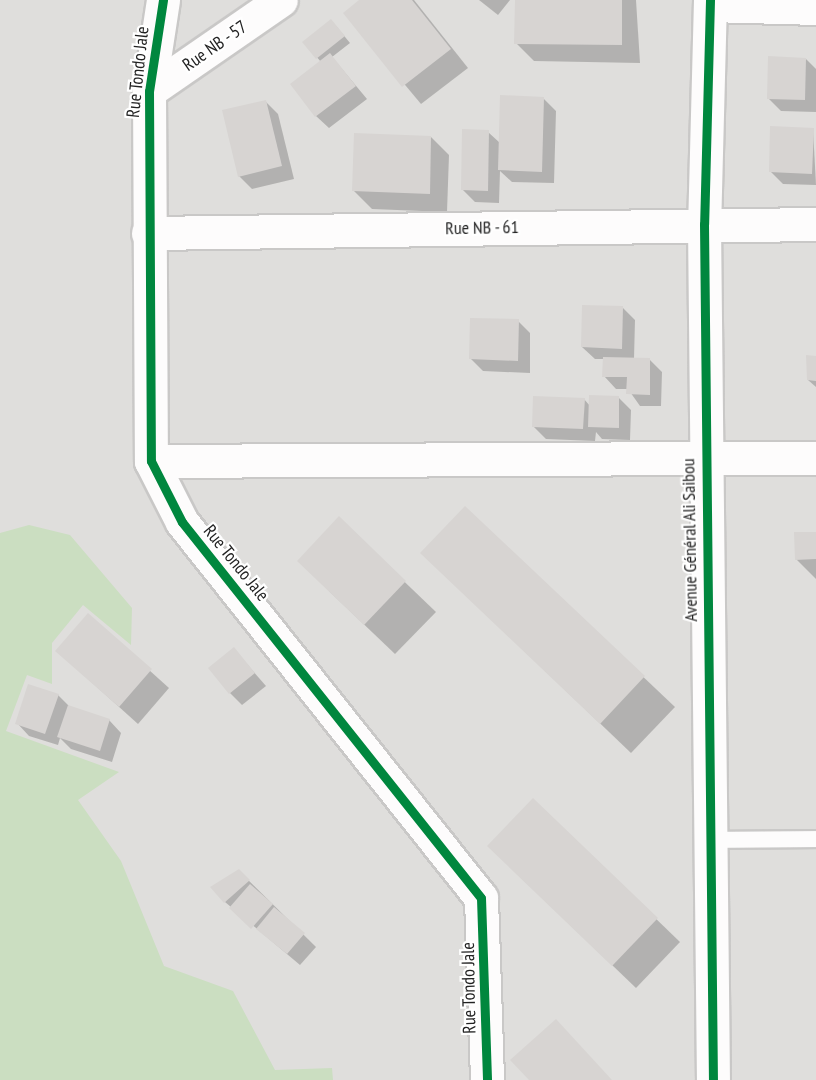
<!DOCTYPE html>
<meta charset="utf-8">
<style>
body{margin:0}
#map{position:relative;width:816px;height:1080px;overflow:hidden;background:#f0eeeb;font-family:"PT Sans Narrow",sans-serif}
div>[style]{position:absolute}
.residential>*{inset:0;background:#dfdedc}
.forest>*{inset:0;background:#cbdec1}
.shadow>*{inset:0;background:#0003}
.building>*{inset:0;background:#d7d4d2}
.roads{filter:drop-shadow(2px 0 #c9c8c7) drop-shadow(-2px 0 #c9c8c7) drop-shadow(0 2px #c9c8c7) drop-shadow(0 -2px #c9c8c7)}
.service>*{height:16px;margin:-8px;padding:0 8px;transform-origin:8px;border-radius:8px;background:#fdfcfc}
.minor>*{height:33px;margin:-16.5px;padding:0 16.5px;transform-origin:16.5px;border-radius:16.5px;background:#fdfcfc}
.tertiary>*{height:33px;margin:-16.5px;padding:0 16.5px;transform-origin:16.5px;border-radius:16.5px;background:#fdfcfc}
.cycleway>*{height:9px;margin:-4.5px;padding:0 4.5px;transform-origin:4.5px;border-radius:4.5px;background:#00873e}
span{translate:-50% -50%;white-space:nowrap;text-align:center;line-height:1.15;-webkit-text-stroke:4.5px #fff;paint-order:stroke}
.street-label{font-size:18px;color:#222}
</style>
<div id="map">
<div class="residential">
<div style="clip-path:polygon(0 0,816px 0,816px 1080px,0 1080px)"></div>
</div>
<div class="forest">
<div style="clip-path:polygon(29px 525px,70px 535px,132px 608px,131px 645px,83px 605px,52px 643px,52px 684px,27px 675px,6px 731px,119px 772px,78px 800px,121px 861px,164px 966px,233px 991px,275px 1070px,332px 1068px,333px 1080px,0 1080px,0 533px)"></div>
</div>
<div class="shadow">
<div style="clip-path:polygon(362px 0,414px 0,468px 68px,421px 104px,345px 13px)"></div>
<div style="clip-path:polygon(479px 0,510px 0,498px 15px)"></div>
<div style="clip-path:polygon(516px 0,636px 0,640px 63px,534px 61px,516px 43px)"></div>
<div style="clip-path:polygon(336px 26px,350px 43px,332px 57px,367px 99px,329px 128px,316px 116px,321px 62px,304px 42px)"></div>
<div style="clip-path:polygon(806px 59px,816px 69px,816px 112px,781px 111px,768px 98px)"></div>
<div style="clip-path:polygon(543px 98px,556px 111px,554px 183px,512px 182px,500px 171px,499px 203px,475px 202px,462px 189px,488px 132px,500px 143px)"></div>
<div style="clip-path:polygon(265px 101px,278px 114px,294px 179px,252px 189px,239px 176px)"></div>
<div style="clip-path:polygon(813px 129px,816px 185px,783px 184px,770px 171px)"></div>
<div style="clip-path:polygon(431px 137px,449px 155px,447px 212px,372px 209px,354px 191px)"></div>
<div style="clip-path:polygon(623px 308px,635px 320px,634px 359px,650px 360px,662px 372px,661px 406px,640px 406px,628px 389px,616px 389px,604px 376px,604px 359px,595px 359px,582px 347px)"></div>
<div style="clip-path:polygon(518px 321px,530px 333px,530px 373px,483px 371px,471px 359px)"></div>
<div style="clip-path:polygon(816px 357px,816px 387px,808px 380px)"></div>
<div style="clip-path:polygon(618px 397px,631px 410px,630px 440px,602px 439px,596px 432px,595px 441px,546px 439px,533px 426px,584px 399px,590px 406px)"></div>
<div style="clip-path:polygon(465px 508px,675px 707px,631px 753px,422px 553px)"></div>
<div style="clip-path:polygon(339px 519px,436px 612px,395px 654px,329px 591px)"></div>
<div style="clip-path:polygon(816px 533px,816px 579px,796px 559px)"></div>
<div style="clip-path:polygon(88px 615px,169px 688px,138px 724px,57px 651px)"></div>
<div style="clip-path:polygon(234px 649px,266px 686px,242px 705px,230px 693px)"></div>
<div style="clip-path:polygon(58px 695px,70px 707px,109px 720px,121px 733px,112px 762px,71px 749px,60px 738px,58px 745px,29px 736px,17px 723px)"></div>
<div style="clip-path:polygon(533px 800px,680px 942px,636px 988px,512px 869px)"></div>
<div style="clip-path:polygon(239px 871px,316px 947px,300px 965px,225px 902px)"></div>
</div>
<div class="building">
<div style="clip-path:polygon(359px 0,412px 0,451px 49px,402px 87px,343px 13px)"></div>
<div style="clip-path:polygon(515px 0,622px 0,622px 45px,514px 44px)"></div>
<div style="clip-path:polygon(331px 19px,345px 36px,316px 59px,302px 42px)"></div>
<div style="clip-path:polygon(330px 53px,356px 86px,315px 117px,290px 84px)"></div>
<div style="clip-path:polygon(768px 56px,806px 58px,805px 100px,767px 99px)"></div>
<div style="clip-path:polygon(500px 95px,544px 97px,542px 172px,498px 170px)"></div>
<div style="clip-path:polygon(266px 100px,282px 166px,238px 177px,222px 110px)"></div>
<div style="clip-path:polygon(770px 126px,814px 128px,812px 174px,769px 172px)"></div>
<div style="clip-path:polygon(462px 129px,489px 130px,488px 191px,461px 190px)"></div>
<div style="clip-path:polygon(354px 133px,431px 136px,430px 194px,352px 191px)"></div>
<div style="clip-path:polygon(582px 305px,623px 306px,622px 349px,581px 347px)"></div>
<div style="clip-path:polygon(470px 318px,519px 319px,518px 361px,469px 359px)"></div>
<div style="clip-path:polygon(806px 355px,816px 356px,816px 381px,807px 380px)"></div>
<div style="clip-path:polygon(603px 357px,650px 358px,650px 395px,626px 394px,627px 377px,602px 377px)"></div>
<div style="clip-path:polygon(589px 395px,619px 396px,619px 428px,588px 427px)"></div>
<div style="clip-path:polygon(533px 396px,585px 398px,583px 429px,532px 427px)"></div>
<div style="clip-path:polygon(465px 506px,645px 676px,600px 724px,420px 553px)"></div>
<div style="clip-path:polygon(339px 516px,406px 581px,364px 625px,297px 561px)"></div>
<div style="clip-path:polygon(794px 532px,816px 532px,816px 559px,795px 560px)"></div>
<div style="clip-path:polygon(88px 613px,152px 669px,119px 707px,55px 651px)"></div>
<div style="clip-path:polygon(234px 647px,255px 673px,229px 694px,208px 668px)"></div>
<div style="clip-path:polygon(28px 684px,59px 694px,45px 734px,15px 724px)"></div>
<div style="clip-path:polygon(68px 705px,110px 719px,100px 751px,57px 737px)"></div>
<div style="clip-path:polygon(533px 798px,658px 918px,612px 966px,487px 846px)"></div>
<div style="clip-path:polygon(239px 869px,250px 880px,224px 903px,210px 887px)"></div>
<div style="clip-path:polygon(250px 884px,273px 904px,251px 929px,229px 908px)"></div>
<div style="clip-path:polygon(274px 907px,305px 933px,287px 954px,256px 929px)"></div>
<div style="clip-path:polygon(556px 1019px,612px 1080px,529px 1080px,510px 1060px)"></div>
</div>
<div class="roads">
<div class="service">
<div style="left:710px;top:840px;width:106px;rotate:-0.5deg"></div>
</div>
<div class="minor">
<div style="left:163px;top:0;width:92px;rotate:98.7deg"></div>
<div style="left:149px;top:91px;width:370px;rotate:89.7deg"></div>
<div style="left:151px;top:461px;width:68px;rotate:63.1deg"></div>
<div style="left:182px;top:522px;width:480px;rotate:51.5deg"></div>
<div style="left:481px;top:898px;width:182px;rotate:88.1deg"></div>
<div style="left:710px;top:5px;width:106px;rotate:1.6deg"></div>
<div style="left:149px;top:91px;width:160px;rotate:-34.6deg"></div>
<div style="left:148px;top:233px;width:668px;rotate:-0.77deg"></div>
<div style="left:151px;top:461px;width:554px;rotate:-0.31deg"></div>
</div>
<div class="tertiary">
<div style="left:710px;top:0;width:224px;rotate:91.5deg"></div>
<div style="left:704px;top:224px;width:856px;rotate:89.4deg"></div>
<div style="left:705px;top:458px;width:111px"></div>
</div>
</div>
<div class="cycleway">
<div style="left:163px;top:0;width:92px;rotate:98.7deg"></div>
<div style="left:149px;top:91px;width:370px;rotate:89.7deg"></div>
<div style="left:151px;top:461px;width:68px;rotate:63.1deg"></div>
<div style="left:182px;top:522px;width:480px;rotate:51.5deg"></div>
<div style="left:481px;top:898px;width:182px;rotate:88.1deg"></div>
<div style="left:710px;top:0;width:224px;rotate:91.5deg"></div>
<div style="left:704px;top:224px;width:856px;rotate:89.4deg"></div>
</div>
<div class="street-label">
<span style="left:215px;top:46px;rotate:-35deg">Rue NB - 57</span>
<span style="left:138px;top:72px;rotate:-84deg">Rue Tondo Jale</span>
<span style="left:482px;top:228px;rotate:-1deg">Rue NB - 61</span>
<span style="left:690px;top:540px;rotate:-91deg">Avenue Général Ali Saibou</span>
<span style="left:236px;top:563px;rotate:51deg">Rue Tondo Jale</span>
<span style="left:469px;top:988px;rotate:-91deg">Rue Tondo Jale</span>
</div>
</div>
